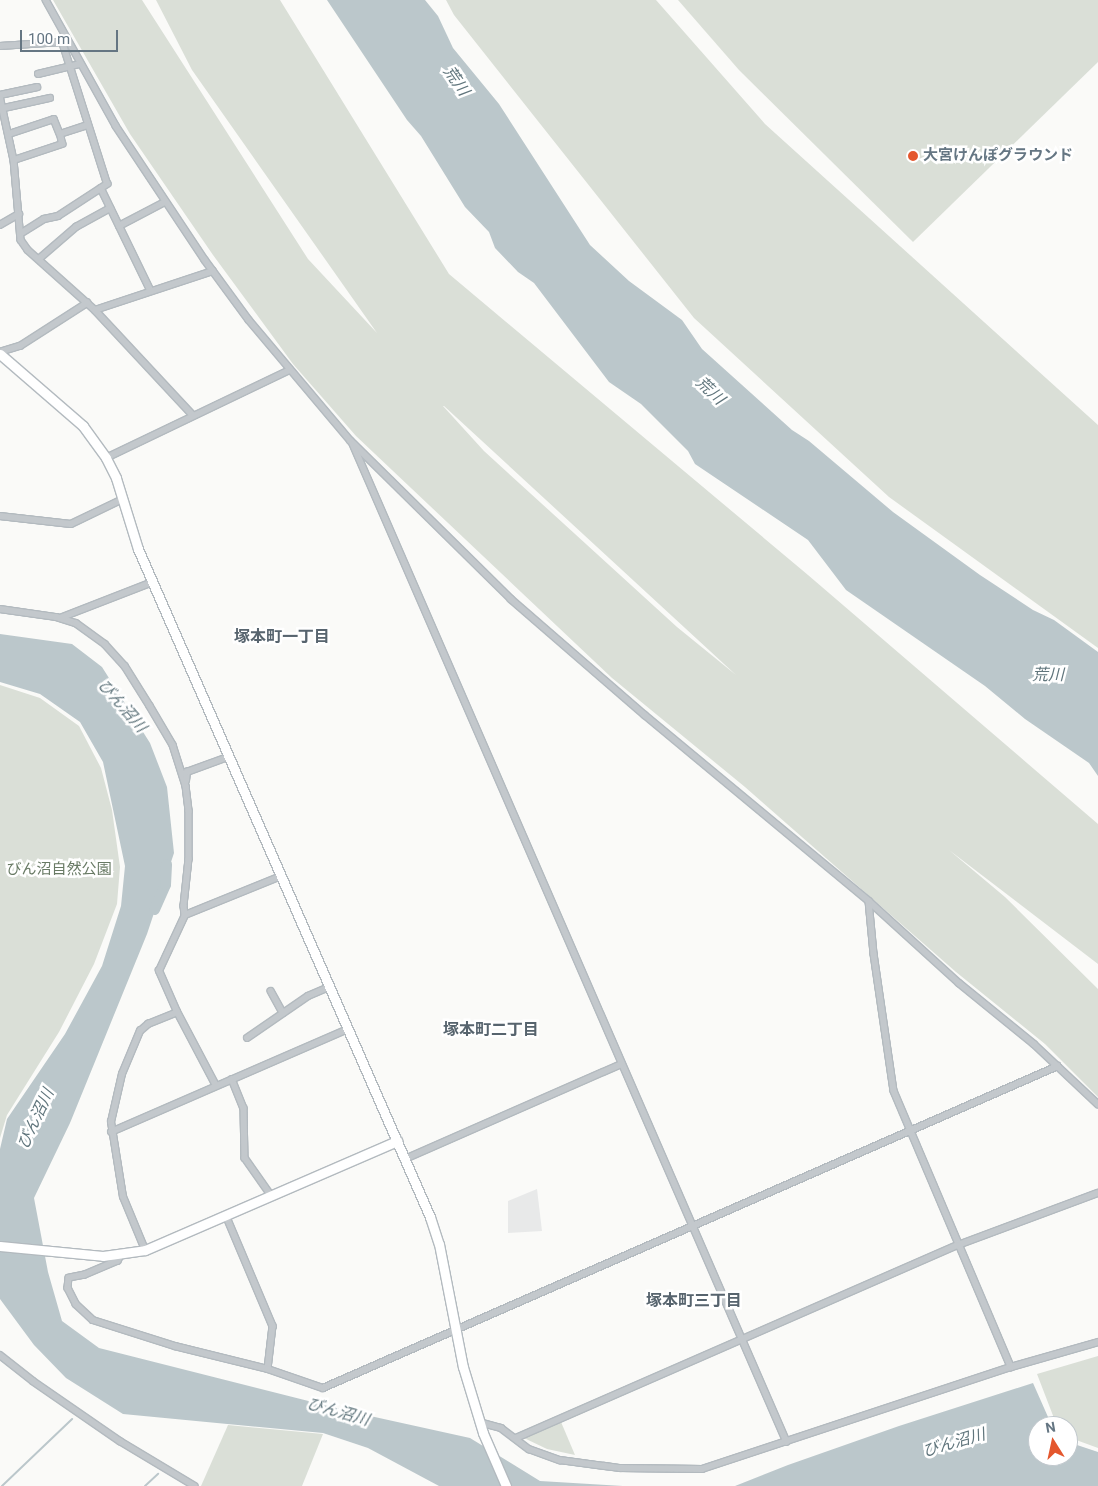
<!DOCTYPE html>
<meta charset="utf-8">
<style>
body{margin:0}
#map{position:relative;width:1098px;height:1486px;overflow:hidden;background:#fafaf8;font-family:Roboto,"Noto Sans JP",sans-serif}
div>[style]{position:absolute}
.built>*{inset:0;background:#e8e9e9}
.green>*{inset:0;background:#dadfd7}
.water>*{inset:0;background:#bbc7cb}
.stream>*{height:2px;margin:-1px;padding:0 1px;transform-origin:1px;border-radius:1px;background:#bbc7cb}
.river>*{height:11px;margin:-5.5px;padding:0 5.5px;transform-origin:5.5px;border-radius:5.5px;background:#bbc7cb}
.roads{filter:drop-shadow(1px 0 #b3babf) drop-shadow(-1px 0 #b3babf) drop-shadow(0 1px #b3babf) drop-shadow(0 -1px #b3babf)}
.street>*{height:5.5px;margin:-2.75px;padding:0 2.75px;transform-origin:2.75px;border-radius:2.75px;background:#c3c8cc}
.secondary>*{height:9px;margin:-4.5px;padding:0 4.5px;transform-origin:4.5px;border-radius:4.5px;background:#fff}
.dots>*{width:14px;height:14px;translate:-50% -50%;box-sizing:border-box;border:2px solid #fff;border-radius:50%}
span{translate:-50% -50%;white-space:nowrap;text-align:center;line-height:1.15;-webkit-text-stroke:5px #fff;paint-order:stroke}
.poi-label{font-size:15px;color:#657683;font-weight:700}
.left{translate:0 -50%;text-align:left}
.park-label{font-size:15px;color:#687a64}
.water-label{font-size:16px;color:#60757c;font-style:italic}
.neighbourhood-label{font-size:16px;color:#57646e;font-weight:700}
.north{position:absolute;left:1028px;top:1416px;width:50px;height:50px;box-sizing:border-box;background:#fff;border:1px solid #c1c8cd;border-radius:50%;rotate:350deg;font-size:14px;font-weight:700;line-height:20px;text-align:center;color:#657683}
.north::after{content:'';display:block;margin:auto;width:18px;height:22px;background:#e4572e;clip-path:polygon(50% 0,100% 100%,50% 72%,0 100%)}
.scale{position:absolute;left:20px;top:30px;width:98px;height:22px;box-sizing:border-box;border:2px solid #657683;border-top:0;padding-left:6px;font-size:15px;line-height:18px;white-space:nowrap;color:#657683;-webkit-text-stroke:4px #fff;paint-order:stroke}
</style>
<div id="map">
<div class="built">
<div style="clip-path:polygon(537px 1189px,542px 1231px,508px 1233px,508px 1201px)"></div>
</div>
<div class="green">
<div style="clip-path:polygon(evenodd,53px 0,142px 0,308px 259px,377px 333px,192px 70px,156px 0,280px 0,449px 274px,808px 575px,1098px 824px,1098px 964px,949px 850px,1005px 897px,1098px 989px,1098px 1097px,1045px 1044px,956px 972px,745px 787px,612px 678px,356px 436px,293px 364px,213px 255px,130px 134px,53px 0,443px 406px,444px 406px,736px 675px,677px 627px,484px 451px,443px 406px)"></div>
<div style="clip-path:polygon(446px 0,656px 0,765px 124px,1098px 425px,1098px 648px,889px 497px,694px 318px,454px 15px)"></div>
<div style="clip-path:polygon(678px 0,1098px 0,1098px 62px,913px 242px,739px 70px)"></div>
<div style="clip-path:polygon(0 685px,40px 698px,79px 726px,101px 768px,112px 810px,120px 867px,117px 904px,94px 964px,59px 1032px,7px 1115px,0 1138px)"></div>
<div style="clip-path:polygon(1098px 1356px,1098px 1448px,1068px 1437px,1068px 1426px,1057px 1426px,1037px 1374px)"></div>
<div style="clip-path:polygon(561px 1422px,575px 1455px,547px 1449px,524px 1438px)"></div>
<div style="clip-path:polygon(228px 1425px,323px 1434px,302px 1486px,201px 1486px)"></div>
</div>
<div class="water">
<div style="clip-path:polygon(327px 0,425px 0,438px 16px,453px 48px,499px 104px,590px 245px,629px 281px,682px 320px,702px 349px,792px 430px,809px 441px,893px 512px,980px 575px,1033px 610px,1054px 620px,1098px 652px,1098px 776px,1089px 763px,1025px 719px,985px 686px,846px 590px,808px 540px,695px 464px,688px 451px,641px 404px,609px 382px,534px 283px,518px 272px,495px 248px,489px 232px,465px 207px,421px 136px,407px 120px)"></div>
<div style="clip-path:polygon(0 634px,72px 644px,102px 667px,150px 743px,167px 787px,174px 853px,147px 934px,70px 1123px,34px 1198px,48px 1272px,62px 1321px,99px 1348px,352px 1412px,470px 1438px,540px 1481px,623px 1486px,439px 1486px,368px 1448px,323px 1433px,123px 1414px,66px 1378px,34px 1345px,0 1299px,0 1149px,7px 1119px,65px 1034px,102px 966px,121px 906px,125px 866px,103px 762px,80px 722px,40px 694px,0 682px)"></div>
<div style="clip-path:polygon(1033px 1383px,1052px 1426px,1038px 1426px,1038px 1456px,1068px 1456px,1068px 1442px,1098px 1452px,1098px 1486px,735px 1486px,788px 1465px,899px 1426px)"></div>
</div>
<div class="stream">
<div style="left:2px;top:1486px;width:97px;rotate:-43.7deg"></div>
<div style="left:145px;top:1486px;width:18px;rotate:-43deg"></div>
</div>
<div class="river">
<div style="left:154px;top:909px;width:27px;rotate:-66deg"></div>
<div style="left:165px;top:884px;width:20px;rotate:-87deg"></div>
</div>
<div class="roads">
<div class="street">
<div style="left:46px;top:0;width:144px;rotate:60.9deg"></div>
<div style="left:116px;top:126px;width:161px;rotate:56.4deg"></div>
<div style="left:205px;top:260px;width:74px;rotate:53.7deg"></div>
<div style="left:249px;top:320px;width:158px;rotate:49.9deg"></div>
<div style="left:351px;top:441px;width:225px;rotate:44.6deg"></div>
<div style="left:511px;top:599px;width:177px;rotate:40.9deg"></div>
<div style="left:645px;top:715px;width:291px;rotate:39.7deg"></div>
<div style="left:869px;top:901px;width:122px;rotate:42.3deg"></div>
<div style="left:959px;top:983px;width:97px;rotate:39.1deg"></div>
<div style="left:1034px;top:1044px;width:88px;rotate:43.2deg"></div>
<div style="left:0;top:46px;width:62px;rotate:-3.7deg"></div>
<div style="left:62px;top:42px;width:4px;rotate:-34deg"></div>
<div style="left:38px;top:74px;width:43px;rotate:-13.4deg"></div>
<div style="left:0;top:95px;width:38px;rotate:-12deg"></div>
<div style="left:0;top:96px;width:66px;rotate:77.7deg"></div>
<div style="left:14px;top:160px;width:80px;rotate:85deg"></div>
<div style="left:21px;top:240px;width:12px;rotate:55deg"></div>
<div style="left:28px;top:250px;width:90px;rotate:41.8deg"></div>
<div style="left:95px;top:310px;width:144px;rotate:47deg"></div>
<div style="left:4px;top:108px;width:47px;rotate:-12.3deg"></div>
<div style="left:9px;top:134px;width:47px;rotate:-18.4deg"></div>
<div style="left:54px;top:119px;width:16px;rotate:68deg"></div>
<div style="left:60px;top:134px;width:29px;rotate:-18deg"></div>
<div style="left:14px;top:160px;width:51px;rotate:-18.4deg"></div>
<div style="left:62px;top:144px;width:10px;rotate:-101deg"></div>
<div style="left:101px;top:188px;width:114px;rotate:64.1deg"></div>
<div style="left:0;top:225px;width:22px;rotate:-30deg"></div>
<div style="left:119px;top:226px;width:52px;rotate:-27.6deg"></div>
<div style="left:20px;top:234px;width:28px;rotate:-32deg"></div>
<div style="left:44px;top:219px;width:14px;rotate:-12deg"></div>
<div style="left:58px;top:216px;width:59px;rotate:-33.1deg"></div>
<div style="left:107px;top:184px;width:149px;rotate:-107.6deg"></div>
<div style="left:40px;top:258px;width:48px;rotate:-40.7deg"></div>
<div style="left:76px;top:227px;width:39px;rotate:-29deg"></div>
<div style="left:95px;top:310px;width:124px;rotate:-18.3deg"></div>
<div style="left:0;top:352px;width:21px;rotate:-17deg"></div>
<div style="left:20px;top:346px;width:80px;rotate:-32.7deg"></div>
<div style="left:353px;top:444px;width:1088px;rotate:66.5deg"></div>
<div style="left:106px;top:458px;width:204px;rotate:-25.6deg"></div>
<div style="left:0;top:516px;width:71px;rotate:6.4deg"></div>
<div style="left:71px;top:524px;width:58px;rotate:-25.7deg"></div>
<div style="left:0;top:609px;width:57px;rotate:8.1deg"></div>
<div style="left:56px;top:617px;width:21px;rotate:17deg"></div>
<div style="left:76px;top:623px;width:36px;rotate:36deg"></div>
<div style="left:105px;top:644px;width:30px;rotate:48deg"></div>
<div style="left:125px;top:666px;width:47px;rotate:58deg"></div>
<div style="left:150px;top:706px;width:45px;rotate:59.5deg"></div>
<div style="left:173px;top:745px;width:43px;rotate:72.4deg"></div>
<div style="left:186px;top:786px;width:25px;rotate:83deg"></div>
<div style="left:189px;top:811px;width:48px;rotate:90deg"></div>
<div style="left:189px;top:859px;width:47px;rotate:96.1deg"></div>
<div style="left:184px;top:906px;width:9px;rotate:84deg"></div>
<div style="left:60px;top:618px;width:100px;rotate:-21.2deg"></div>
<div style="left:186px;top:781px;width:9px;rotate:-84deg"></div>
<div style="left:187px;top:772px;width:44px;rotate:-20.1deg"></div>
<div style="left:869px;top:901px;width:53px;rotate:84.6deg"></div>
<div style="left:874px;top:954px;width:138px;rotate:81.7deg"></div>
<div style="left:894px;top:1091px;width:300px;rotate:67deg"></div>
<div style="left:271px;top:991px;width:25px;rotate:61deg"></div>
<div style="left:247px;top:1038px;width:74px;rotate:-34.5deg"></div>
<div style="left:308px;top:996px;width:23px;rotate:-23deg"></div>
<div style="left:232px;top:1079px;width:31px;rotate:68deg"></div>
<div style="left:244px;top:1108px;width:50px;rotate:88.9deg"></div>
<div style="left:245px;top:1158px;width:45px;rotate:54.9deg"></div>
<div style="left:216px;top:1086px;width:84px;rotate:-117.8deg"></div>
<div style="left:177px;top:1012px;width:45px;rotate:-113.7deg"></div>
<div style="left:159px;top:971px;width:62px;rotate:-65.1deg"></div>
<div style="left:185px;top:915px;width:104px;rotate:-22.1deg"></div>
<div style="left:111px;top:1132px;width:258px;rotate:-23.5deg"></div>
<div style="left:405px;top:1159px;width:236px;rotate:-23.7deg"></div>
<div style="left:226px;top:1215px;width:121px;rotate:67.1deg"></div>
<div style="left:273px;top:1326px;width:43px;rotate:96.6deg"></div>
<div style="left:145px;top:1250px;width:57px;rotate:-112.5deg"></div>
<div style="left:123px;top:1197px;width:76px;rotate:-99.1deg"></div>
<div style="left:111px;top:1122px;width:49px;rotate:-77.1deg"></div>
<div style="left:122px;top:1074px;width:47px;rotate:-67.3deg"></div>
<div style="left:140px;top:1031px;width:11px;rotate:-41deg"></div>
<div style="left:148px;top:1024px;width:31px;rotate:-22deg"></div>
<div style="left:122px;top:1254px;width:8px;rotate:120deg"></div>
<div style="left:118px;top:1261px;width:36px;rotate:157deg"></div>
<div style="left:85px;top:1275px;width:16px;rotate:169deg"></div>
<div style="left:69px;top:1278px;width:10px;rotate:96deg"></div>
<div style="left:68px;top:1288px;width:18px;rotate:63deg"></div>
<div style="left:76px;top:1304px;width:23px;rotate:43deg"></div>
<div style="left:93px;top:1320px;width:86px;rotate:17.6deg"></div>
<div style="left:175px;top:1346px;width:96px;rotate:13.9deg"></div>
<div style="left:268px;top:1369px;width:58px;rotate:19.1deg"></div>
<div style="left:323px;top:1388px;width:802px;rotate:-23.66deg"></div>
<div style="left:0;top:1355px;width:42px;rotate:38.2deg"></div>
<div style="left:33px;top:1381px;width:106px;rotate:34.6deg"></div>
<div style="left:120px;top:1441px;width:87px;rotate:31deg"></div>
<div style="left:479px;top:1422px;width:23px;rotate:15deg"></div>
<div style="left:501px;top:1428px;width:35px;rotate:37deg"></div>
<div style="left:529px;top:1449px;width:33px;rotate:20deg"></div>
<div style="left:560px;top:1460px;width:61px;rotate:7.6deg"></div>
<div style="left:620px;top:1468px;width:82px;rotate:0.7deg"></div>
<div style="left:702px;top:1469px;width:325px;rotate:-18.3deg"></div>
<div style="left:1011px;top:1367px;width:91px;rotate:-16deg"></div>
<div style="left:516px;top:1438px;width:482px;rotate:-23.6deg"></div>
<div style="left:958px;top:1245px;width:149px;rotate:-20.4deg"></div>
</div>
<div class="secondary">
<div style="left:0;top:354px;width:110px;rotate:40.9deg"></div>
<div style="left:83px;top:426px;width:39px;rotate:54deg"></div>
<div style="left:106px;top:458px;width:22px;rotate:63deg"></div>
<div style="left:116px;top:478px;width:74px;rotate:72.8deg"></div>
<div style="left:138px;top:549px;width:729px;rotate:66.39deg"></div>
<div style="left:430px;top:1217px;width:28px;rotate:72deg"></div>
<div style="left:439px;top:1244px;width:125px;rotate:79deg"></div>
<div style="left:463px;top:1367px;width:69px;rotate:73.1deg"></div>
<div style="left:483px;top:1433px;width:58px;rotate:66.5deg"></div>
<div style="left:0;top:1246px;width:103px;rotate:5.5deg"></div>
<div style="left:103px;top:1256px;width:42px;rotate:-8.1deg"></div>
<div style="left:145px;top:1250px;width:275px;rotate:-23.4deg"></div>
</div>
</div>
<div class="dots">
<div style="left:913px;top:156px;background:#e4572e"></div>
</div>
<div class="poi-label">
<span class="left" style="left:923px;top:156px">大宮けんぽグラウンド</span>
</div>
<div class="park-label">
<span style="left:59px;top:870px">びん沼自然公園</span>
</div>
<div class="water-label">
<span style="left:456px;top:81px;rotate:55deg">荒川</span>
<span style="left:710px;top:391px;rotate:43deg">荒川</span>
<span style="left:1048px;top:675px">荒川</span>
<span style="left:122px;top:706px;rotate:49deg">びん沼川</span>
<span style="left:36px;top:1119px;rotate:-65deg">びん沼川</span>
<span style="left:338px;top:1412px;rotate:16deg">びん沼川</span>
<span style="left:954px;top:1443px;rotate:-16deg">びん沼川</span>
</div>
<div class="neighbourhood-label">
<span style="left:282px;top:637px">塚本町一丁目</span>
<span style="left:491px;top:1030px">塚本町二丁目</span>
<span style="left:694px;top:1301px">塚本町三丁目</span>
</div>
<div class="north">N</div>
<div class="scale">100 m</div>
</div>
